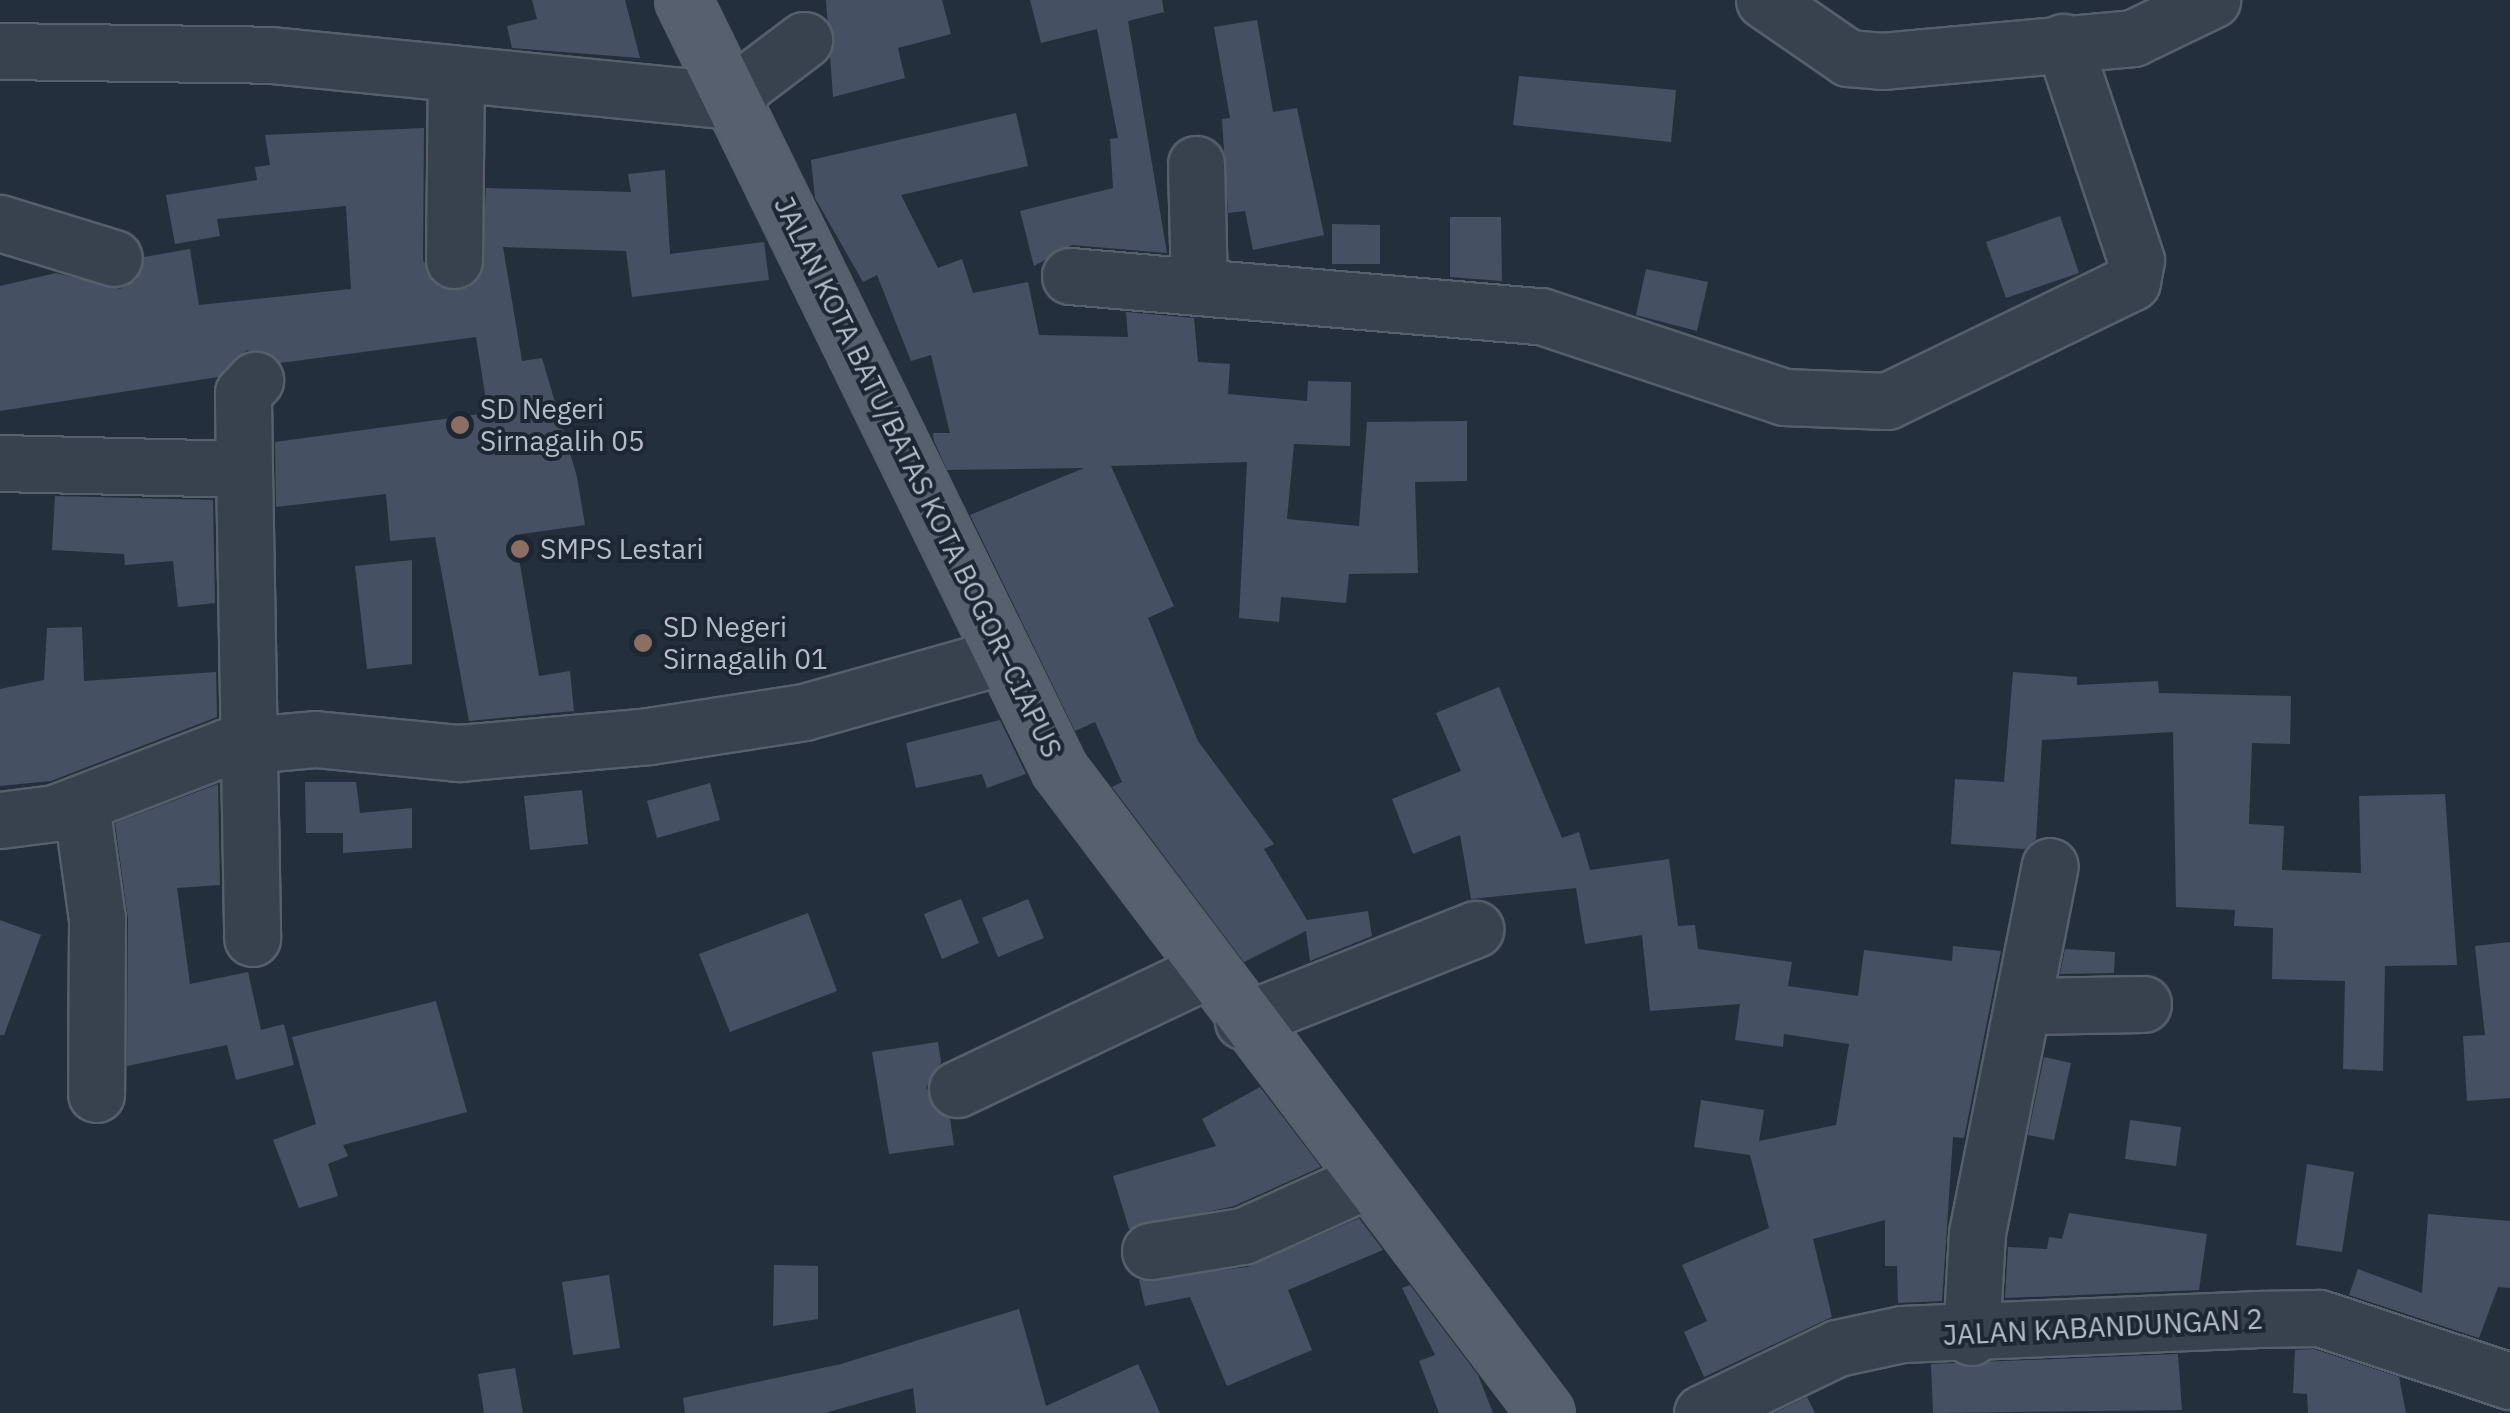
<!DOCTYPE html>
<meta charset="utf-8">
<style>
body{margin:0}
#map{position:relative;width:2510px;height:1413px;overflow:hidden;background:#242f3e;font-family:"IBM Plex Sans",sans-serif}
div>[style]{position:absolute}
.building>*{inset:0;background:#455162}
.roads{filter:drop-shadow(2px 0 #565f6c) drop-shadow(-2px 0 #565f6c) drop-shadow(0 2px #565f6c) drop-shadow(0 -2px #565f6c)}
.minor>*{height:55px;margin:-27.5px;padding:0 27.5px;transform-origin:27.5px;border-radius:27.5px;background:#38414e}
.major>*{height:55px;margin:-27.5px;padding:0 27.5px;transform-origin:27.5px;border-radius:27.5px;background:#56606e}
.dots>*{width:28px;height:28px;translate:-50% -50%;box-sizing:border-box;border:5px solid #1d2633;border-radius:50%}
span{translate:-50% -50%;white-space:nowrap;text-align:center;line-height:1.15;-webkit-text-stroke:8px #1d2633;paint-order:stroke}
.poi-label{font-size:28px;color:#b4bcc9}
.left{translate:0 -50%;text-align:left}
.street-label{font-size:28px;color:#b4bcc9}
</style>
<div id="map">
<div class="building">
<div style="clip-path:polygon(532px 0,625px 0,640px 58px,512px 48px,507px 26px,537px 19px)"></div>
<div style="clip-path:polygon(826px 0,942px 0,951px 34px,898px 48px,905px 78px,833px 97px)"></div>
<div style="clip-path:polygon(1030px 0,1162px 0,1164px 12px,1128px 21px,1167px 253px,1072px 245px,1034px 266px,1020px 211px,1113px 188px,1110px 139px,1118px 138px,1097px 29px,1041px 43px)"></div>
<div style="clip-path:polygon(1257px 20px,1273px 112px,1297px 108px,1324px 235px,1253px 250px,1245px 211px,1228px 213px,1222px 119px,1230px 118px,1214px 27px)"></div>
<div style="clip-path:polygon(1519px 76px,1676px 90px,1671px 142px,1513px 125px)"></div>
<div style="clip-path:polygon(1016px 113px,1028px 166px,901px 195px,938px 268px,962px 259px,973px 293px,1028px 282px,1039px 335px,1128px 337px,1126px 312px,1194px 318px,1198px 362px,1230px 364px,1228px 394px,1307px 401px,1308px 381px,1351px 382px,1350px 446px,1294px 444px,1287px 519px,1359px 526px,1367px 422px,1467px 421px,1467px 481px,1415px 482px,1418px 573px,1349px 574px,1346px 603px,1281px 597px,1279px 622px,1239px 618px,1247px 462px,1111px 466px,1174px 606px,1148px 618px,1198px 741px,1274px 844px,1264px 849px,1307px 920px,1368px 911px,1372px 936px,1310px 961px,1306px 931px,1244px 962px,1112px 787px,1122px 782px,1095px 722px,1075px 731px,970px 515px,1084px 468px,947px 470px,934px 441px,933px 433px,950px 433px,931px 355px,911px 361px,877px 275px,863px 282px,815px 198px,811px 160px)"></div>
<div style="clip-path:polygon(424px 128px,423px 260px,439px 287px,468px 288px,481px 275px,486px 188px,631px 192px,628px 174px,665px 170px,670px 254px,764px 242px,769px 280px,632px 297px,626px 251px,503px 247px,522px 361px,542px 358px,577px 477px,585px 525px,515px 535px,539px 676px,570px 671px,574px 711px,469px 721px,435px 537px,390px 541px,386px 494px,276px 507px,275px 442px,488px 413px,476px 337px,280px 363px,247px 350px,218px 377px,0 411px,0 286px,56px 273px,120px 289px,136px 280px,144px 257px,190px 249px,199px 305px,351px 289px,346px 206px,217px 219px,220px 236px,175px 244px,166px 195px,257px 180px,255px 167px,270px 165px,265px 135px)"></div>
<div style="clip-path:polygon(2060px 216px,2079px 273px,2006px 298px,1986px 242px)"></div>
<div style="clip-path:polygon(1450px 217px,1501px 217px,1502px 281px,1450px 277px)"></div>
<div style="clip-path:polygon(1332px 224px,1380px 225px,1380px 264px,1332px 264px)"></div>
<div style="clip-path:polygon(1646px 269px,1708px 282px,1697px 331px,1636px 315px)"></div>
<div style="clip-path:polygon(55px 496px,213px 500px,215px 603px,178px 607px,173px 561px,125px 565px,124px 554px,52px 550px)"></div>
<div style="clip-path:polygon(412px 560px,412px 664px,367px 669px,355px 566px)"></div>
<div style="clip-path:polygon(82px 627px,84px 681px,216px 672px,217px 717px,51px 781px,0 786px,0 689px,44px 680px,47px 628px)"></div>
<div style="clip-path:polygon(2013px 672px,2077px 677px,2077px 685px,2158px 681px,2159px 693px,2291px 696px,2290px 744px,2252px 743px,2249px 824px,2284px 826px,2282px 870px,2361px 873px,2359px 796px,2445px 794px,2457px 965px,2385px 966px,2383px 1071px,2343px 1069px,2345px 981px,2272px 979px,2273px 928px,2234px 926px,2235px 910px,2176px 907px,2173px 732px,2042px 740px,2036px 839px,2025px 849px,1951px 844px,1955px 779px,2004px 782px)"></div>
<div style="clip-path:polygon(1499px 687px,1562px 838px,1579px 832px,1590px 870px,1669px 859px,1678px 926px,1695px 925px,1698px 949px,1792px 962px,1788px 986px,1858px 996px,1864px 950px,1952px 961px,1953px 946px,2001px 951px,1964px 1138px,1953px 1137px,1942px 1301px,1898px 1303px,1897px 1266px,1885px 1266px,1885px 1220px,1813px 1239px,1832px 1317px,1704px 1377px,1684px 1332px,1707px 1321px,1682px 1265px,1769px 1228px,1750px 1155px,1694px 1147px,1701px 1100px,1764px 1110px,1759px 1141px,1836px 1125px,1849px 1044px,1784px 1034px,1783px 1047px,1735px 1040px,1740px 1004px,1650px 1011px,1642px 935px,1585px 944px,1576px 888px,1471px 899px,1460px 835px,1413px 854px,1392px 799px,1461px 771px,1436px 713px)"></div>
<div style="clip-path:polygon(1000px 720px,1026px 774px,987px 788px,982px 774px,916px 788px,906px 743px)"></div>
<div style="clip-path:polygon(305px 782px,356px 782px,360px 813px,412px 808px,412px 848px,343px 853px,343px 833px,306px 833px)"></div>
<div style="clip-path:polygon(710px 783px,720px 820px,657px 838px,647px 801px)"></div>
<div style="clip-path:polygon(218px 784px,220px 885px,177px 888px,190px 984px,248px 972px,261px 1030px,284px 1024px,294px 1065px,236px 1080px,227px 1045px,127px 1066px,128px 919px,115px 823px)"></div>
<div style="clip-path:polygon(582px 790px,588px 844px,530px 850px,524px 796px)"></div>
<div style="clip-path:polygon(961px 899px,979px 943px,942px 959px,924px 914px)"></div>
<div style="clip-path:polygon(1028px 899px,1044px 938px,998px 957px,982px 918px)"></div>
<div style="clip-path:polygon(808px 913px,837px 991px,730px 1032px,699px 954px)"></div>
<div style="clip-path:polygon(0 920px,41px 935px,4px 1035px,0 1035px)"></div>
<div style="clip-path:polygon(2510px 942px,2510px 1098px,2467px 1101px,2463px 1036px,2485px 1035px,2475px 946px)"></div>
<div style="clip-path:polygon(2065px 949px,2115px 952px,2114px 973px,2060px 974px)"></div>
<div style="clip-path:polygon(436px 1001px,467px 1112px,343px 1145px,348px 1156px,328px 1164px,338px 1196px,299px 1208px,273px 1140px,316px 1124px,292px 1037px)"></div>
<div style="clip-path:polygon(938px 1042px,941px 1062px,926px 1088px,950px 1119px,954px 1145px,889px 1154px,872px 1052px)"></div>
<div style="clip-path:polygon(2044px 1057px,2071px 1063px,2054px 1140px,2028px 1135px)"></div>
<div style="clip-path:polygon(1260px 1087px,1321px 1167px,1234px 1206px,1129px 1229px,1113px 1176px,1216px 1146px,1202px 1119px)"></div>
<div style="clip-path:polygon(2130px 1120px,2181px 1127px,2176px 1166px,2125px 1159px)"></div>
<div style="clip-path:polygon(2307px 1164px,2354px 1172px,2342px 1252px,2296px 1245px)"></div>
<div style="clip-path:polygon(2069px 1213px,2207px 1234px,2199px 1290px,2005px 1298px,2008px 1247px,2047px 1249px,2049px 1237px,2062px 1239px)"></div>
<div style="clip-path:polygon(2428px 1214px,2510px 1221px,2510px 1288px,2498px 1287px,2479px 1338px,2349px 1295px,2358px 1269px,2422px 1293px)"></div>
<div style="clip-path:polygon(1359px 1218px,1383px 1250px,1288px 1290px,1312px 1350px,1227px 1386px,1190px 1297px,1145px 1306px,1139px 1280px,1248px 1267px)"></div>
<div style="clip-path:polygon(774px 1265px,818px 1266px,818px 1319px,773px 1326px)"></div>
<div style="clip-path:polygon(609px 1275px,620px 1348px,573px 1355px,562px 1282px)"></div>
<div style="clip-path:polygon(1410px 1285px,1478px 1375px,1493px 1413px,1439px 1413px,1419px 1361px,1435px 1355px,1402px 1288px)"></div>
<div style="clip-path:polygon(1019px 1309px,1046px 1406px,1138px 1364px,1160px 1413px,916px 1413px,913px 1388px,825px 1413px,685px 1413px,683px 1398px,841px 1364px)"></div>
<div style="clip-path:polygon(2314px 1349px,2399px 1377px,2406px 1413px,2308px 1413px,2307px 1394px,2293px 1393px,2295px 1350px)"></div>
<div style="clip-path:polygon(2178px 1354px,2182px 1410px,1933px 1413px,1931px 1364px)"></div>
<div style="clip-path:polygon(515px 1368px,523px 1413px,484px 1413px,478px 1374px)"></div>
<div style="clip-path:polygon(1807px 1397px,1815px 1413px,1774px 1413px)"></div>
</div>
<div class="roads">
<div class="minor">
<div style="left:1764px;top:0;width:102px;rotate:34.6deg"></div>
<div style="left:1848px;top:58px;width:34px;rotate:5deg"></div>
<div style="left:1882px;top:61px;width:252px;rotate:-5.2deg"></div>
<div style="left:2133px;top:38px;width:88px;rotate:-25.7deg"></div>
<div style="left:0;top:51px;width:271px;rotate:0.8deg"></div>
<div style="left:271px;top:55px;width:470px;rotate:5.7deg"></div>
<div style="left:734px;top:93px;width:88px;rotate:-37.1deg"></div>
<div style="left:1196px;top:164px;width:123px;rotate:88.6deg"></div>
<div style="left:0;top:223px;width:119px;rotate:17.1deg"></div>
<div style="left:454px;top:260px;width:184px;rotate:-89.4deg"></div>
<div style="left:1070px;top:276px;width:473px;rotate:4.9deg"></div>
<div style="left:1541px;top:316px;width:256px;rotate:18.4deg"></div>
<div style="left:1784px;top:397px;width:103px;rotate:2.2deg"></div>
<div style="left:1887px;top:401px;width:272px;rotate:-25.9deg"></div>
<div style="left:2132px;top:282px;width:22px;rotate:-80deg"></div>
<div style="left:2136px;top:260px;width:230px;rotate:-108.5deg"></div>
<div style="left:0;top:463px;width:244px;rotate:1.4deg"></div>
<div style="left:244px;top:469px;width:469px;rotate:89deg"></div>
<div style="left:244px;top:469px;width:76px;rotate:-90.8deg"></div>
<div style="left:243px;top:393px;width:18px;rotate:-47deg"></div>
<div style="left:81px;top:804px;width:116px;rotate:82.1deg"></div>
<div style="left:97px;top:919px;width:175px;rotate:90.3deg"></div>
<div style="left:0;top:820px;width:55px;rotate:-7.3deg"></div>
<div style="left:55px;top:813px;width:183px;rotate:-21.1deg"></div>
<div style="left:226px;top:747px;width:89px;rotate:-5.1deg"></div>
<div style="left:315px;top:739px;width:145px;rotate:5.6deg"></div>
<div style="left:459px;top:753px;width:191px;rotate:-5.1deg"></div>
<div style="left:649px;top:736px;width:157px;rotate:-8.8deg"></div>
<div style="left:804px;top:712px;width:204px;rotate:-15.7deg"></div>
<div style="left:2026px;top:1006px;width:117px;rotate:-1deg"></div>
<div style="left:1243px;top:1021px;width:250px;rotate:-21.6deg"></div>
<div style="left:957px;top:1089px;width:275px;rotate:-25.4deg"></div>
<div style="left:1150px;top:1251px;width:94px;rotate:-9.2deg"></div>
<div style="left:1243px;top:1236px;width:138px;rotate:-24.3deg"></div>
<div style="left:1971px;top:1337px;width:104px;rotate:-86.7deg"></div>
<div style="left:1977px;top:1233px;width:374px;rotate:-78.8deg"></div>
<div style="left:1702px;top:1413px;width:150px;rotate:-25.7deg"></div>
<div style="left:1837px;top:1348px;width:66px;rotate:-12.2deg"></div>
<div style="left:1902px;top:1334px;width:353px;rotate:-2.4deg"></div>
<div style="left:2255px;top:1319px;width:64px;rotate:-0.9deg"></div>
<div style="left:2319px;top:1318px;width:201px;rotate:18.3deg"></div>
</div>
<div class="major">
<div style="left:683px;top:0;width:856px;rotate:63.94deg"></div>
<div style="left:1059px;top:769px;width:807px;rotate:52.9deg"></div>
</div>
</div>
<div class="dots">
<div style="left:460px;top:425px;background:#8d6e63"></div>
<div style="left:520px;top:549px;background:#8d6e63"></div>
<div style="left:643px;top:643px;background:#8d6e63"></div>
</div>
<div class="poi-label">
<span class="left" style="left:480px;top:425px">SD Negeri<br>Sirnagalih 05</span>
<span class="left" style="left:540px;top:549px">SMPS Lestari</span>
<span class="left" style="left:663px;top:643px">SD Negeri<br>Sirnagalih 01</span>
</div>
<div class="street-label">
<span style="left:918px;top:477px;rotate:64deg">JALAN KOTA BATU/BATAS KOTA BOGOR–CIAPUS</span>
<span style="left:2103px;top:1327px;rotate:-3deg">JALAN KABANDUNGAN 2</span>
</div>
</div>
